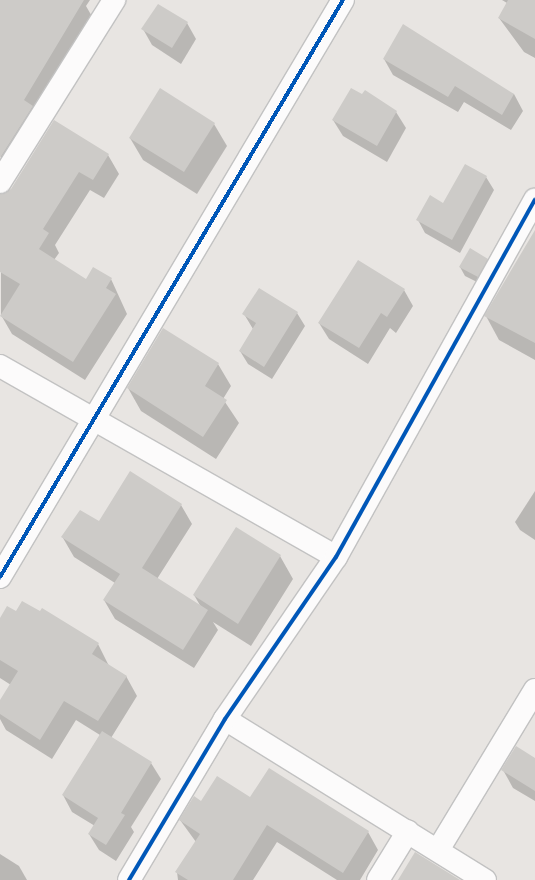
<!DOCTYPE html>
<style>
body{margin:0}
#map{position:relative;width:535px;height:880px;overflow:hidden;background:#e8e5e2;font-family:Arial,sans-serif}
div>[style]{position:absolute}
.shadow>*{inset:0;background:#0003}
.building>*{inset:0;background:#cdcbc8}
.roads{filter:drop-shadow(1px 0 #c2c2c2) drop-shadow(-1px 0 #c2c2c2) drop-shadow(0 1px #c2c2c2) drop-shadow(0 -1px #c2c2c2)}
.street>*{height:22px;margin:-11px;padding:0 11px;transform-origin:11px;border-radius:11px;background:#fcfbfb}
.cycleway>*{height:4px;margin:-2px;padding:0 2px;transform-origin:2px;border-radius:2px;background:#0057b8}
span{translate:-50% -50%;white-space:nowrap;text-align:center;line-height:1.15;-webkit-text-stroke:4px #fff;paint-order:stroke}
</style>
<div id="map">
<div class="shadow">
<div style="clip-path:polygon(1px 0,90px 0,86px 6px,94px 20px,43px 126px,2px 194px,108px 155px,119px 174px,104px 198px,90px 190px,55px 245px,59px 253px,54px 260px,86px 280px,111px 279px,127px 314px,85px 380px,12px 334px,1px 315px)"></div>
<div style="clip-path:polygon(502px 0,535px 0,535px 58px,524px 52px,499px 18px,507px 3px)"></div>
<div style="clip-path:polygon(187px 23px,196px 39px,181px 64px,152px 45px,143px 29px)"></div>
<div style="clip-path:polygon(384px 59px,514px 94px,523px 111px,511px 130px,464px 102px,458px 112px,393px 75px)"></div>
<div style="clip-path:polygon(396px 112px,406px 128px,387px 162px,343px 136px,333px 120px)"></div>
<div style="clip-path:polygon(214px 124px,227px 146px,197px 194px,143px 160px,130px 138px)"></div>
<div style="clip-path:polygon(465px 166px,486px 177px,494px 190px,460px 253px,425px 233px,418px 220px,444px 204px)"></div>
<div style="clip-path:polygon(487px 259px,492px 268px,483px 285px,465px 276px,460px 267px)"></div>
<div style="clip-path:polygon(535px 259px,535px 360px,499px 340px,486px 316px)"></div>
<div style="clip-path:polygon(404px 290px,413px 306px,396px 333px,390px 328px,368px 364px,329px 339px,319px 323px)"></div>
<div style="clip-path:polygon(297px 313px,305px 326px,272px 379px,248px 364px,240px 351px,253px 329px,244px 314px)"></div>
<div style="clip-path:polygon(218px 364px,231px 386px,223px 399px,239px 423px,216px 459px,141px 411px,128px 388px)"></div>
<div style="clip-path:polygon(535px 491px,535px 540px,520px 530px,515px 522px)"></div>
<div style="clip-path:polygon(181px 505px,192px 524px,157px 579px,201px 607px,194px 595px,236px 528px,280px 556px,293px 579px,251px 646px,213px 622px,218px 630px,194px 668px,115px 619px,104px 600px,115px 583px,74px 557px,63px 538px,99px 523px)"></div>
<div style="clip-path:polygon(16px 613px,98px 644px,109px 666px,126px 676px,137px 696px,111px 738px,151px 763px,161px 779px,131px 827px,134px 832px,116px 861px,99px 850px,89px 834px,95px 826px,72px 812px,63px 795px,100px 735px,76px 720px,52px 759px,6px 730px,0 719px,0 702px,11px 685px,0 678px,0 620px)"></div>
<div style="clip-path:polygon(535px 759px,535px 801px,513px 788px,503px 770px)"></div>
<div style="clip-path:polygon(251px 798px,368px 832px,378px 850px,360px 880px,337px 880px,277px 842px,253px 880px,178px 880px,177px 872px,196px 842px,180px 820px,202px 802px)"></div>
<div style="clip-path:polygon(0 854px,19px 866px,27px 880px,0 880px)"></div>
</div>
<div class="building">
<div style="clip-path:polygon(0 0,84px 0,24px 100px,33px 106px,0 158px)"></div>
<div style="clip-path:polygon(508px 0,535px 0,535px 39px,498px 18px)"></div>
<div style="clip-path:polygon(158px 4px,188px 22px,172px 48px,141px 29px)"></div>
<div style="clip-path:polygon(403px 24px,514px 94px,502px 115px,455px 86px,448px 97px,383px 59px)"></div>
<div style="clip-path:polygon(160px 88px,215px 123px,184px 172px,129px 138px)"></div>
<div style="clip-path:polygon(351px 88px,362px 94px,365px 90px,397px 111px,377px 146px,332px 120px)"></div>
<div style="clip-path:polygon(54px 120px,109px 154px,93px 180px,79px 172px,43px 229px,49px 233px,39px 249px,86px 279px,93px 267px,112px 278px,106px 288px,116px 294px,73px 362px,0 316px,20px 284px,0 272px,0 194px,11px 189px)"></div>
<div style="clip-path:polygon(465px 164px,487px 176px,452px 240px,416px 220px,430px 195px,443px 203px)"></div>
<div style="clip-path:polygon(535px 230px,535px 343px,484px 316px)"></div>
<div style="clip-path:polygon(470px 248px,488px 259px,478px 277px,459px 267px)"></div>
<div style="clip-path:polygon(358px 260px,405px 289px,387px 317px,381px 313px,359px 348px,318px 323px)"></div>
<div style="clip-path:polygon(259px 288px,298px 312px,264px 367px,239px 351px,256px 323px,242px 314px)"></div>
<div style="clip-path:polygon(163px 328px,219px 363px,205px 386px,227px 400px,203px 437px,127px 388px)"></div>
<div style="clip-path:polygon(130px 471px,182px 504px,142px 568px,208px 610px,183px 650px,103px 600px,120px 574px,61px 537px,80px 510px,99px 521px)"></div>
<div style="clip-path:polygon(236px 527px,281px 555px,238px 624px,193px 595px)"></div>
<div style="clip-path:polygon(22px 601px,40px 611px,42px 608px,99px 643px,92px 654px,127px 676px,98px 721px,64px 701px,40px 740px,0 714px,0 700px,18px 671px,0 660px,0 618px,7px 606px,16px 611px)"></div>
<div style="clip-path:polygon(102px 731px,152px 762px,121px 813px,125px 815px,106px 845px,88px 834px,98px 818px,62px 795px)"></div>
<div style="clip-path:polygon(516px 746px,535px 758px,535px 791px,501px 770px)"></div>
<div style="clip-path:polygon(269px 768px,369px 831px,343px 873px,267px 825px,233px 880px,188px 880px,175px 872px,200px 834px,179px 820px,194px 796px,201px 801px,217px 776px,250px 797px)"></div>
<div style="clip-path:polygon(415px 852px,460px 880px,398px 880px)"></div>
</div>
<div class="roads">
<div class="street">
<div style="left:0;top:182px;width:215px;rotate:-57.9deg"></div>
<div style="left:0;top:366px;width:386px;rotate:29.6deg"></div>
<div style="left:0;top:577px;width:671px;rotate:-59.27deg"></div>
<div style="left:225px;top:719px;width:306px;rotate:31.8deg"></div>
<div style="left:438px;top:850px;width:187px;rotate:-58.8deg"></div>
<div style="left:129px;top:880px;width:187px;rotate:-59.2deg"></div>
<div style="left:225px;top:719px;width:196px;rotate:-55.6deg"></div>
<div style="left:336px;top:557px;width:409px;rotate:-60.9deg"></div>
<div style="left:378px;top:880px;width:57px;rotate:-58.5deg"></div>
</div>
</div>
<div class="cycleway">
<div style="left:0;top:577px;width:671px;rotate:-59.27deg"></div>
<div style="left:129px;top:880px;width:187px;rotate:-59.2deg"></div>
<div style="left:225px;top:719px;width:196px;rotate:-55.6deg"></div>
<div style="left:336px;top:557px;width:409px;rotate:-60.9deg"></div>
</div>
</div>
